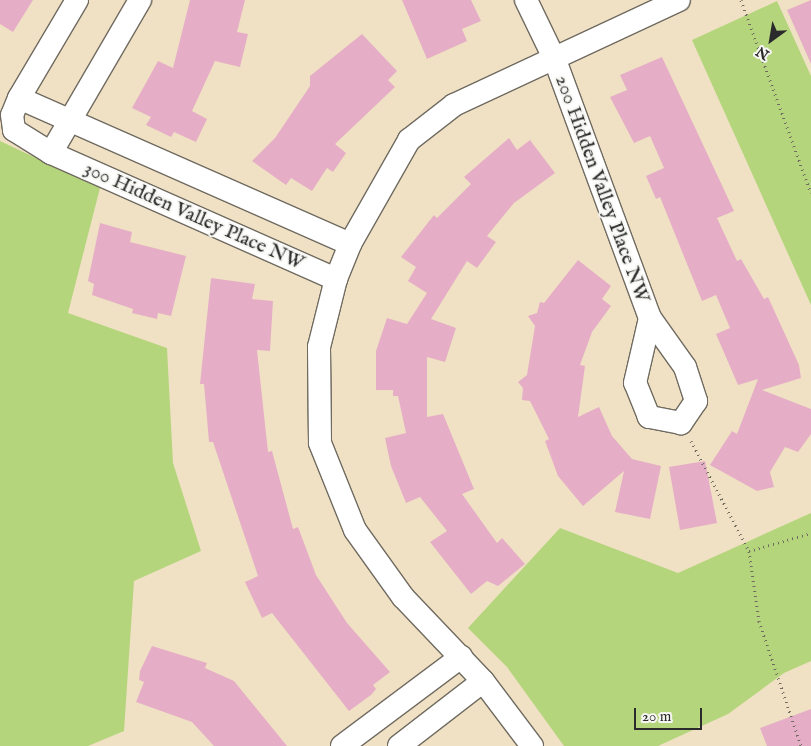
<!DOCTYPE html>
<style>
body{margin:0}
#map{position:relative;width:811px;height:746px;overflow:hidden;background:#f0e1c4;font-family:"IM FELL English",serif}
div>[style]{position:absolute}
.green>*{inset:0;background:#b5d57d}
.building>*{inset:0;background:#e5aec6}
.path>*{height:3px;margin-top:-1.5px;transform-origin:0;background:repeating-linear-gradient(90deg,#706b61 0 1px,transparent 0 5px)}
.roads{filter:drop-shadow(1px 0 #706b61) drop-shadow(-1px 0 #706b61) drop-shadow(0 1px #706b61) drop-shadow(0 -1px #706b61)}
.minor>*{height:22px;margin:-11px;padding:0 11px;transform-origin:11px;border-radius:11px;background:#fff}
span{translate:-50% -50%;white-space:nowrap;text-align:center;line-height:1.15;-webkit-text-stroke:4px #f6f6f2;paint-order:stroke}
.street-label{font-size:20px;color:#2b2b2b}
.north{position:absolute;left:746px;top:15px;width:50px;height:50px;-webkit-text-stroke:4px #f6f6f2;paint-order:stroke;rotate:212deg;font-size:14px;font-weight:700;line-height:20px;text-align:center;color:#2b2b2b}
.north::after{content:'';display:block;margin:auto;width:18px;height:22px;background:#2b2b2b;clip-path:polygon(50% 0,100% 100%,50% 72%,0 100%)}
.scale{position:absolute;left:634px;top:708px;width:68px;height:22px;box-sizing:border-box;border:2px solid #2b2b2b;border-top:0;padding-left:6px;font-size:15px;line-height:18px;white-space:nowrap;color:#2b2b2b;-webkit-text-stroke:4px #f6f6f2;paint-order:stroke}
</style>
<div id="map">
<div class="green">
<div style="clip-path:polygon(777px 1px,811px 76px,811px 305px,692px 40px)"></div>
<div style="clip-path:polygon(0 141px,100px 188px,68px 313px,167px 348px,173px 463px,201px 551px,134px 581px,124px 731px,88px 746px,0 746px)"></div>
<div style="clip-path:polygon(811px 513px,811px 661px,784px 673px,728px 714px,658px 746px,564px 746px,507px 667px,468px 628px,560px 528px,678px 573px)"></div>
</div>
<div class="building">
<div style="clip-path:polygon(0 0,33px 0,13px 32px,0 24px)"></div>
<div style="clip-path:polygon(190px 0,245px 0,237px 32px,248px 34px,240px 67px,215px 61px,192px 111px,207px 119px,196px 142px,174px 132px,171px 137px,146px 125px,151px 117px,132px 108px,158px 61px,173px 68px)"></div>
<div style="clip-path:polygon(402px 0,471px 0,481px 21px,462px 29px,467px 41px,427px 59px)"></div>
<div style="clip-path:polygon(811px 0,811px 64px,787px 10px)"></div>
<div style="clip-path:polygon(362px 34px,397px 71px,388px 80px,395px 87px,335px 144px,346px 153px,333px 172px,327px 168px,312px 191px,291px 178px,286px 185px,252px 161px,275px 138px,310px 86px,310px 76px)"></div>
<div style="clip-path:polygon(662px 57px,734px 211px,717px 218px,737px 261px,741px 259px,764px 299px,768px 297px,799px 365px,801px 378px,762px 390px,811px 409px,811px 434px,798px 452px,785px 447px,770px 472px,774px 487px,757px 491px,710px 465px,732px 431px,737px 434px,758px 379px,738px 385px,716px 334px,730px 328px,716px 295px,702px 301px,660px 197px,656px 199px,646px 176px,664px 168px,650px 136px,634px 143px,610px 97px,627px 90px,620px 75px)"></div>
<div style="clip-path:polygon(509px 138px,517px 150px,530px 140px,555px 173px,514px 203px,500px 220px,487px 236px,496px 242px,477px 268px,467px 261px,431px 319px,456px 328px,445px 362px,427px 357px,427px 417px,443px 414px,474px 489px,462px 494px,497px 543px,502px 538px,525px 564px,498px 586px,487px 581px,471px 594px,430px 542px,447px 531px,420px 497px,406px 503px,391px 466px,385px 438px,406px 433px,398px 396px,393px 396px,393px 390px,376px 390px,376px 351px,387px 318px,407px 324px,427px 293px,408px 281px,416px 267px,401px 257px,434px 215px,437px 218px,471px 184px,464px 177px)"></div>
<div style="clip-path:polygon(100px 223px,132px 232px,130px 242px,186px 256px,171px 316px,158px 313px,157px 319px,132px 313px,133px 309px,92px 295px,94px 284px,88px 281px)"></div>
<div style="clip-path:polygon(578px 260px,611px 286px,602px 299px,611px 306px,592px 332px,580px 365px,585px 366px,578px 417px,599px 407px,612px 436px,632px 459px,661px 466px,650px 519px,615px 512px,624px 471px,583px 506px,558px 476px,545px 441px,549px 439px,530px 401px,522px 400px,523px 388px,518px 382px,527px 375px,535px 326px,528px 316px,537px 313px,540px 302px,544px 303px)"></div>
<div style="clip-path:polygon(211px 278px,255px 284px,252px 299px,273px 301px,270px 351px,257px 350px,268px 452px,272px 451px,293px 529px,298px 527px,316px 575px,347px 623px,390px 672px,373px 685px,376px 689px,371px 695px,349px 711px,272px 613px,262px 618px,245px 582px,258px 576px,213px 442px,209px 442px,204px 384px,200px 384px)"></div>
<div style="clip-path:polygon(705px 461px,717px 523px,680px 530px,669px 467px)"></div>
<div style="clip-path:polygon(152px 646px,207px 663px,205px 668px,234px 681px,287px 746px,214px 746px,192px 722px,136px 702px,144px 682px,139px 680px,140px 671px)"></div>
<div style="clip-path:polygon(811px 709px,811px 746px,767px 746px,760px 728px)"></div>
</div>
<div class="path">
<div style="left:741px;top:0;width:205px;rotate:70.1deg"></div>
<div style="left:691px;top:441px;width:124px;rotate:62.2deg"></div>
<div style="left:749px;top:551px;width:71px;rotate:81.9deg"></div>
<div style="left:759px;top:621px;width:132px;rotate:71.4deg"></div>
<div style="left:749px;top:551px;width:65px;rotate:-16.2deg"></div>
</div>
<div class="roads">
<div class="minor">
<div style="left:77px;top:0;width:114px;rotate:120.6deg"></div>
<div style="left:19px;top:98px;width:18px;rotate:112deg"></div>
<div style="left:12px;top:115px;width:15px;rotate:82deg"></div>
<div style="left:14px;top:130px;width:44px;rotate:31.9deg"></div>
<div style="left:51px;top:153px;width:312px;rotate:23.9deg"></div>
<div style="left:526px;top:0;width:67px;rotate:64.2deg"></div>
<div style="left:555px;top:60px;width:275px;rotate:69.8deg"></div>
<div style="left:650px;top:318px;width:60px;rotate:54.5deg"></div>
<div style="left:685px;top:367px;width:36px;rotate:72deg"></div>
<div style="left:696px;top:401px;width:27px;rotate:124deg"></div>
<div style="left:681px;top:423px;width:33px;rotate:-169deg"></div>
<div style="left:649px;top:417px;width:37px;rotate:-112deg"></div>
<div style="left:635px;top:383px;width:67px;rotate:-77deg"></div>
<div style="left:19px;top:98px;width:362px;rotate:23.8deg"></div>
<div style="left:51px;top:153px;width:177px;rotate:-59.8deg"></div>
<div style="left:342px;top:746px;width:149px;rotate:-36.8deg"></div>
<div style="left:399px;top:746px;width:106px;rotate:-37.7deg"></div>
<div style="left:532px;top:746px;width:81px;rotate:-127deg"></div>
<div style="left:483px;top:681px;width:116px;rotate:-133.6deg"></div>
<div style="left:403px;top:597px;width:82px;rotate:-125.6deg"></div>
<div style="left:355px;top:530px;width:94px;rotate:-111.9deg"></div>
<div style="left:320px;top:443px;width:96px;rotate:-90.6deg"></div>
<div style="left:319px;top:347px;width:70px;rotate:-76deg"></div>
<div style="left:336px;top:279px;width:38px;rotate:-68deg"></div>
<div style="left:350px;top:244px;width:120px;rotate:-60.4deg"></div>
<div style="left:409px;top:140px;width:57px;rotate:-37.9deg"></div>
<div style="left:454px;top:105px;width:248px;rotate:-25deg"></div>
</div>
</div>
<div class="street-label">
<span style="left:602px;top:189px;rotate:70deg">200 Hidden Valley Place NW</span>
<span style="left:194px;top:216px;rotate:24deg">300 Hidden Valley Place NW</span>
</div>
<div class="north">N</div>
<div class="scale">20 m</div>
</div>
